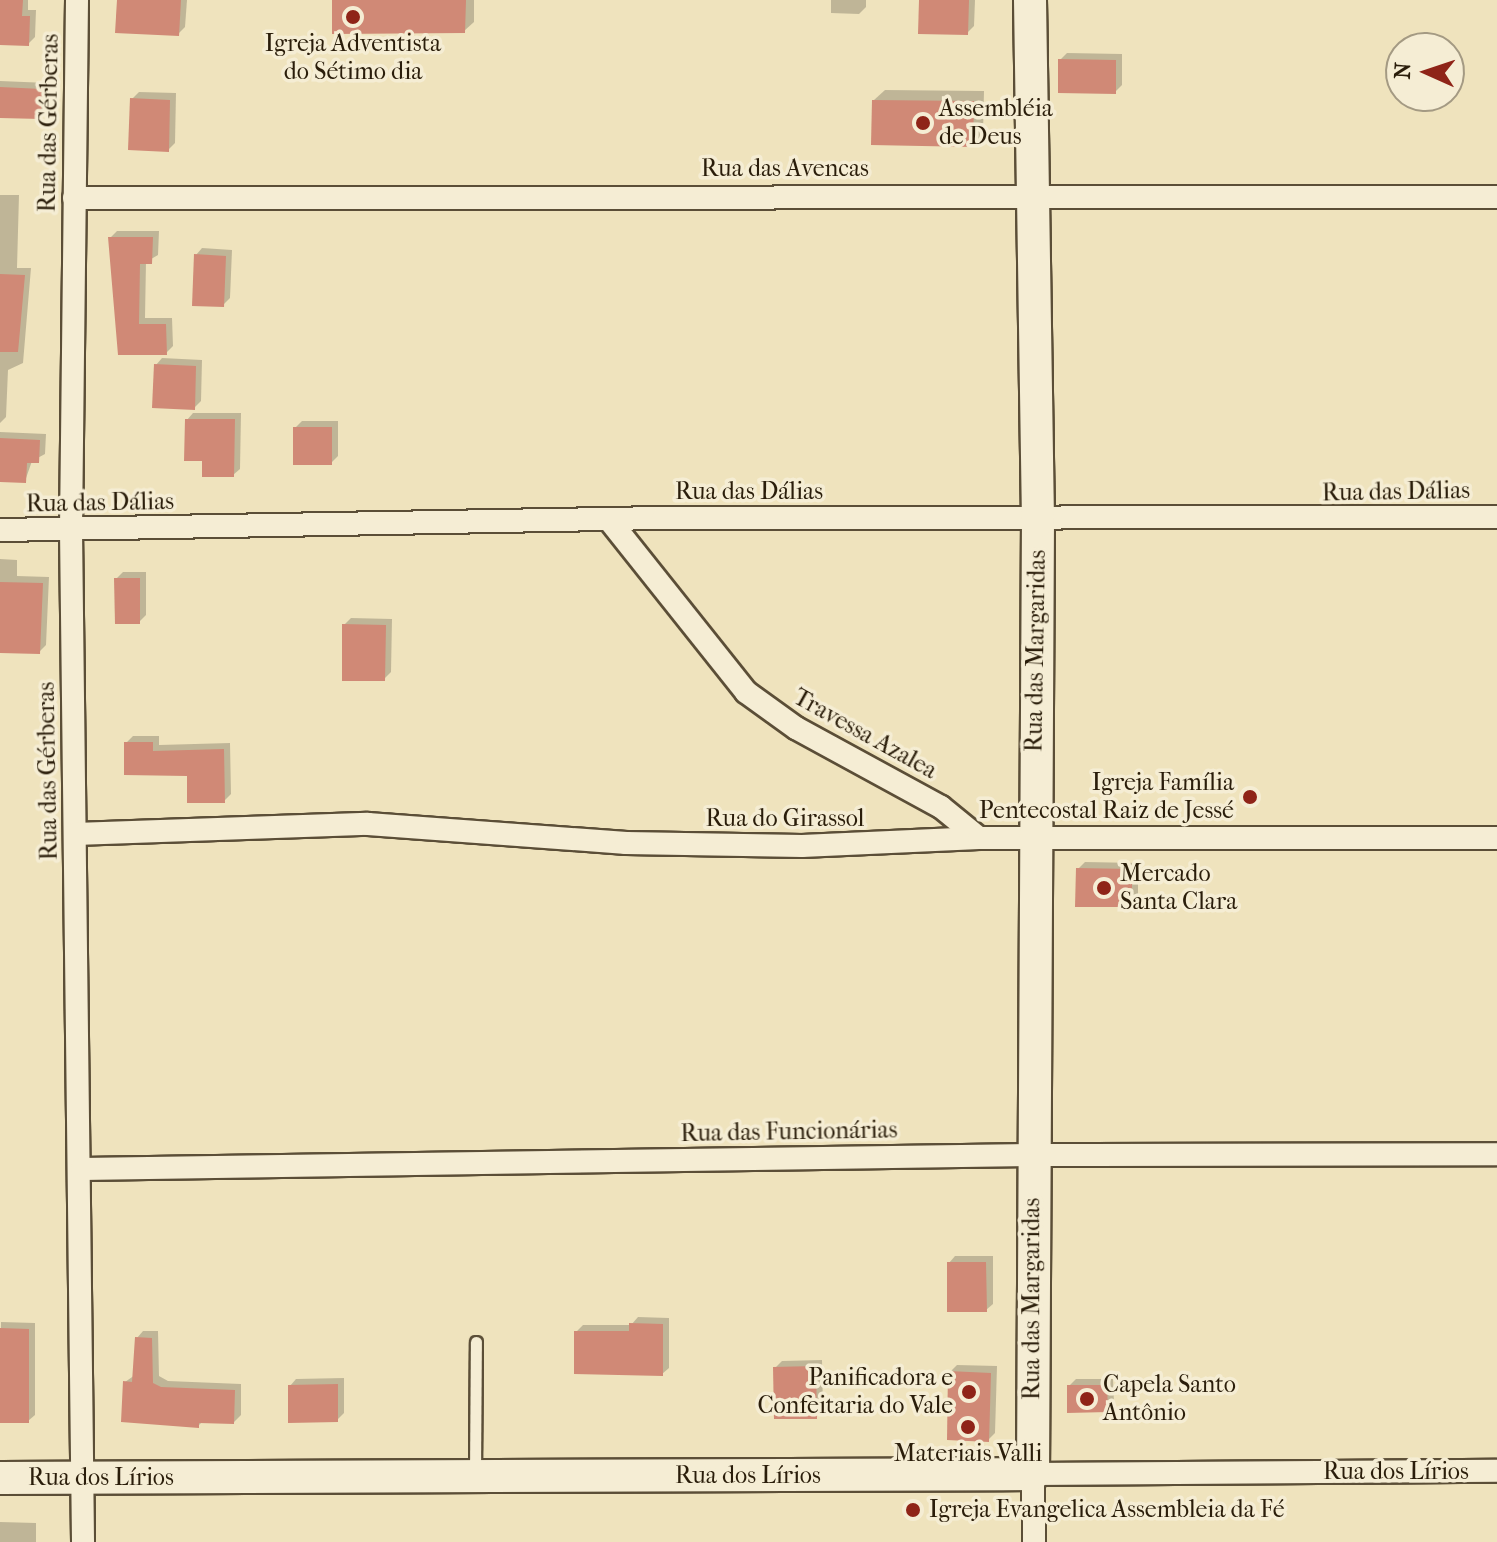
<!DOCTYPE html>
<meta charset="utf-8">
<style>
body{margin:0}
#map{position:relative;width:1497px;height:1542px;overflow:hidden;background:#efe3bd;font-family:"IM FELL French Canon",serif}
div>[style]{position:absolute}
.shadow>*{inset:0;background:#0003}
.building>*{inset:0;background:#d08976}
.roads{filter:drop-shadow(2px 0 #5b4e37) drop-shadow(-2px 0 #5b4e37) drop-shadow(0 2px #5b4e37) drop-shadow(0 -2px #5b4e37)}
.lane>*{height:11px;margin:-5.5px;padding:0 5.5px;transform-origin:5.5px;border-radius:5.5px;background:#f5edd4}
.street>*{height:22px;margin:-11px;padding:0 11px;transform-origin:11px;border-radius:11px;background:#f5edd4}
.secondary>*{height:32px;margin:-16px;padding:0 16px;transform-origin:16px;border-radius:16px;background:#f5edd4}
.dots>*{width:22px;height:22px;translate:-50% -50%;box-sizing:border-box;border:4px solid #f5edd4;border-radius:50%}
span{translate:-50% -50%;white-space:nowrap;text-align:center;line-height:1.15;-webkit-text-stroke:7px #f5edd4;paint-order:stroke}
.poi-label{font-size:24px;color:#2a1d0a}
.left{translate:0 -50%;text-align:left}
.right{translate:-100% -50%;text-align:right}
.street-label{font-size:24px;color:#2a1d0a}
.north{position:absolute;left:1385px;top:32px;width:80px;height:80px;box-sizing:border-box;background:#f5edd4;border:2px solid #a49a83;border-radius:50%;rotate:273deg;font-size:22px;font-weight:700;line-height:32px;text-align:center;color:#2a1d0a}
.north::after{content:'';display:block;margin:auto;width:28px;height:36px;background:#8f2418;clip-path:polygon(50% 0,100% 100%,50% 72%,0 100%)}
</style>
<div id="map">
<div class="shadow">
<div style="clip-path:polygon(0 0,28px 0,28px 10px,36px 10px,35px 37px,28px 44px,0 43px)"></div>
<div style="clip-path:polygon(119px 0,187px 0,185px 27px,178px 34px)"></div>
<div style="clip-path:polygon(334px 0,474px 0,474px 22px,464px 31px)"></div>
<div style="clip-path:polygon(831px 0,866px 0,866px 7px,859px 14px,831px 13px)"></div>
<div style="clip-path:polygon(921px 0,975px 0,974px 26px,967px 33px)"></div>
<div style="clip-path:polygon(1067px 53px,1122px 54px,1122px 85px,1115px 92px,1060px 60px)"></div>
<div style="clip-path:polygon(0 81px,48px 83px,47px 110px,40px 117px,0 116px)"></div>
<div style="clip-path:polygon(885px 90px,984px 91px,983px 134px,973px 145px,874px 100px)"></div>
<div style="clip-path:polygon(139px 92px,176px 93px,175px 143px,168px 150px,132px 99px)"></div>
<div style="clip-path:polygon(0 195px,19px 195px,17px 268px,31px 268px,23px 363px,8px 370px,6px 417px,0 423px)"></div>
<div style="clip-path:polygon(117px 231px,159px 231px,158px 255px,146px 262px,145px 318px,172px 318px,173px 346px,166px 353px,120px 353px,110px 238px)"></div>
<div style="clip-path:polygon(202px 248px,232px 250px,230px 298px,223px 305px,196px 255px)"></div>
<div style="clip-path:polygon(162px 358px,202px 360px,201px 401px,194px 408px,156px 365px)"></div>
<div style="clip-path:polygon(193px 413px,241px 413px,240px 469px,233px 475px,204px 460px,187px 420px)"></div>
<div style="clip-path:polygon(302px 421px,338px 421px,338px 456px,331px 463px,295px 428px)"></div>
<div style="clip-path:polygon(0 432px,46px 434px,45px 454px,32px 461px,25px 481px,0 480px)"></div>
<div style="clip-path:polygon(0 559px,17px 560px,17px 576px,49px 577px,46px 645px,39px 652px,0 651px)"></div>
<div style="clip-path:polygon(123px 572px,146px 572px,146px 615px,139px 622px,116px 579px)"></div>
<div style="clip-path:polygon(351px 618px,392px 619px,391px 672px,384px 679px,344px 625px)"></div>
<div style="clip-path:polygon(133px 736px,159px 736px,159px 745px,230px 743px,231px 794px,224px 801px,189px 774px,126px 743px)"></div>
<div style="clip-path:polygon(1085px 862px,1138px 863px,1138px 898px,1131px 905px,1078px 869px)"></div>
<div style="clip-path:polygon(955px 1256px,993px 1256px,993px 1304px,986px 1310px,949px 1263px)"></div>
<div style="clip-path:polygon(638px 1317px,669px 1318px,669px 1368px,662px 1374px,576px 1332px,583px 1325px,631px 1325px)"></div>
<div style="clip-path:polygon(1px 1322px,35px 1323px,35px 1415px,28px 1421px,0 1421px)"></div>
<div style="clip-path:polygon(143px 1331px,158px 1331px,159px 1376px,168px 1381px,241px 1384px,241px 1415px,234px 1422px,203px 1421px,198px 1426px,125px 1382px,135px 1375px,137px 1338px)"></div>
<div style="clip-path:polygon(822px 1360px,823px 1410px,816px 1417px,775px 1368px,782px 1361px)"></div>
<div style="clip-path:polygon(957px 1365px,997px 1366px,995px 1433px,988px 1440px,950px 1372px)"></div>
<div style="clip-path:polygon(344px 1378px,344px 1413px,337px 1420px,290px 1386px,296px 1379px)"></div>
<div style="clip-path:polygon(1076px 1379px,1113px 1379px,1114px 1404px,1107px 1410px,1069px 1386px)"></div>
<div style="clip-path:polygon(0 1522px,36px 1523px,36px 1542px,0 1542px)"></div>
</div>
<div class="building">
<div style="clip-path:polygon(0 0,23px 0,22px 16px,30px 16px,29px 46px,0 45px)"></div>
<div style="clip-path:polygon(117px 0,181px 0,179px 36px,115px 33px)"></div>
<div style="clip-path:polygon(332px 0,466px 0,465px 33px,332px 34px)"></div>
<div style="clip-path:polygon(919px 0,969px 0,968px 35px,918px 34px)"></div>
<div style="clip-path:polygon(1058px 59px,1116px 60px,1116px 94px,1058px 93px)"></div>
<div style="clip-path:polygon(0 87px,42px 89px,41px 119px,0 118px)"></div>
<div style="clip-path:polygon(130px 98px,170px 100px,169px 152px,128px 150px)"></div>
<div style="clip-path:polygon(872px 100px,974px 101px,973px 147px,871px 145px)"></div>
<div style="clip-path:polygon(108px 237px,153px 237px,152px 264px,140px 264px,139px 324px,166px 324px,167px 355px,118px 355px)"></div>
<div style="clip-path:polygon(194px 254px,226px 256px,224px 307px,192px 306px)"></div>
<div style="clip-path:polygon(0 274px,25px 275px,18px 352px,0 352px)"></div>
<div style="clip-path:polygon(154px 364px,196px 366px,195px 410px,152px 408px)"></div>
<div style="clip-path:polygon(185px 419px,235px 419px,234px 477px,202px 477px,202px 461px,184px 461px)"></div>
<div style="clip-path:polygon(293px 427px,332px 427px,332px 465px,293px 465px)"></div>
<div style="clip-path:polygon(0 438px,40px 440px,39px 463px,27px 463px,26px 483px,0 482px)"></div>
<div style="clip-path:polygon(114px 578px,140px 578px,140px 624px,115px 624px)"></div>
<div style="clip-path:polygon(0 582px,43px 583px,40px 654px,0 653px)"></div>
<div style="clip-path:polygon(342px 624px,386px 625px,385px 681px,342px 681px)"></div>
<div style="clip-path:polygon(124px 742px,153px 742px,153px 751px,224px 749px,225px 803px,187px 803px,187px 776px,124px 775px)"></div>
<div style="clip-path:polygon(1076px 868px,1132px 869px,1132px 907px,1075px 907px)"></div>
<div style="clip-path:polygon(947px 1262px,986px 1262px,987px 1312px,947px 1312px)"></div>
<div style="clip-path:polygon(629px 1323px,663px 1324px,663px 1376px,574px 1374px,574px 1331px,629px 1331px)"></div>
<div style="clip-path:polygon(0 1328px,29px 1329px,29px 1423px,0 1423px)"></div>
<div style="clip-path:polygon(135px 1337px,152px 1338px,153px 1383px,161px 1387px,235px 1390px,234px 1424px,199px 1423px,199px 1428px,121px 1422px,123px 1381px,132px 1382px)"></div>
<div style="clip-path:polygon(816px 1366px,817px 1419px,774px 1419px,773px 1367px)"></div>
<div style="clip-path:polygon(948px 1371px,991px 1373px,989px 1442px,947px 1440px)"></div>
<div style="clip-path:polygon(338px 1384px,338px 1422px,288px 1423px,288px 1385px)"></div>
<div style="clip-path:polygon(1067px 1385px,1107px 1385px,1108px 1412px,1067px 1413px)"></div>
</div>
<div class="roads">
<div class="lane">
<div style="left:475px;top:1472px;width:130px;rotate:-89.6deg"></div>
</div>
<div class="street">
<div style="left:77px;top:0;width:530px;rotate:90.65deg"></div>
<div style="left:71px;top:530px;width:1012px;rotate:89.32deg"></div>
<div style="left:74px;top:198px;width:1423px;rotate:-0.04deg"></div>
<div style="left:610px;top:521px;width:218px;rotate:51.5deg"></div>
<div style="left:746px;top:692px;width:62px;rotate:35.8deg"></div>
<div style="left:796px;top:728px;width:165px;rotate:28.6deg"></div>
<div style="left:941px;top:807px;width:49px;rotate:39.2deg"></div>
<div style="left:0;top:530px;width:663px;rotate:-1.04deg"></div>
<div style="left:663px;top:518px;width:834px;rotate:-0.07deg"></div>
<div style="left:75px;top:834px;width:293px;rotate:-2deg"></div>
<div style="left:368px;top:824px;width:259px;rotate:4.2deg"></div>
<div style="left:626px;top:843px;width:176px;rotate:1deg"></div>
<div style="left:802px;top:846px;width:177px;rotate:-2.6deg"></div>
<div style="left:979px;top:838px;width:518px"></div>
<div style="left:82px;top:1169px;width:949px;rotate:-0.85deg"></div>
<div style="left:1031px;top:1155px;width:466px;rotate:-0.1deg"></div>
<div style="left:1034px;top:1542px;width:68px;rotate:-90.8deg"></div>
<div style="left:1033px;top:1474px;width:464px;rotate:-0.4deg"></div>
</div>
<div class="secondary">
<div style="left:0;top:1478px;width:1033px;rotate:-0.22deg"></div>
<div style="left:1033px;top:1474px;width:953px;rotate:-89.7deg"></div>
<div style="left:1038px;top:521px;width:521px;rotate:-90.88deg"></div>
</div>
</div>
<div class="dots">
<div style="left:353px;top:17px;background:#8f2418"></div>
<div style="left:923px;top:123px;background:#8f2418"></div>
<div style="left:1250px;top:797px;background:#8f2418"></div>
<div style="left:1104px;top:888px;background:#8f2418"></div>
<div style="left:969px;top:1392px;background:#8f2418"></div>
<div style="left:1087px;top:1399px;background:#8f2418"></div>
<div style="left:968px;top:1427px;background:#8f2418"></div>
<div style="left:913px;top:1510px;background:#8f2418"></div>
</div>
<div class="poi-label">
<span style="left:353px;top:58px">Igreja Adventista<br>do Sétimo dia</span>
<span class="left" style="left:939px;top:123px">Assembléia<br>de Deus</span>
<span class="right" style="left:1234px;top:797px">Igreja Família<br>Pentecostal Raiz de Jessé</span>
<span class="left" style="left:1120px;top:888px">Mercado<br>Santa Clara</span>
<span class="right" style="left:953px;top:1392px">Panificadora e<br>Confeitaria do Vale</span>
<span class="left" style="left:1103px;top:1399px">Capela Santo<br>Antônio</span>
<span style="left:968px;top:1454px">Materiais Valli</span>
<span class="left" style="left:929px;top:1510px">Igreja Evangelica Assembleia da Fé</span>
</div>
<div class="street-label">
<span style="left:49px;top:123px;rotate:-89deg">Rua das Gérberas</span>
<span style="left:785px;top:169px">Rua das Avencas</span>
<span style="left:749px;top:492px">Rua das Dálias</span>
<span style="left:1396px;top:492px;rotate:-1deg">Rua das Dálias</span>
<span style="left:100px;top:503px;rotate:-1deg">Rua das Dálias</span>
<span style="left:1036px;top:651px;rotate:-89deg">Rua das Margaridas</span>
<span style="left:865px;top:734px;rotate:29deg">Travessa Azalea</span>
<span style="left:48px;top:771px;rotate:-91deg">Rua das Gérberas</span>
<span style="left:785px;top:819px">Rua do Girassol</span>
<span style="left:789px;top:1132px;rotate:-1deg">Rua das Funcionárias</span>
<span style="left:1032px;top:1299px;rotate:-90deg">Rua das Margaridas</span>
<span style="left:1396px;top:1472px">Rua dos Lírios</span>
<span style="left:748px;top:1476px">Rua dos Lírios</span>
<span style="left:101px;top:1478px">Rua dos Lírios</span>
</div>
<div class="north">N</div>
</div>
